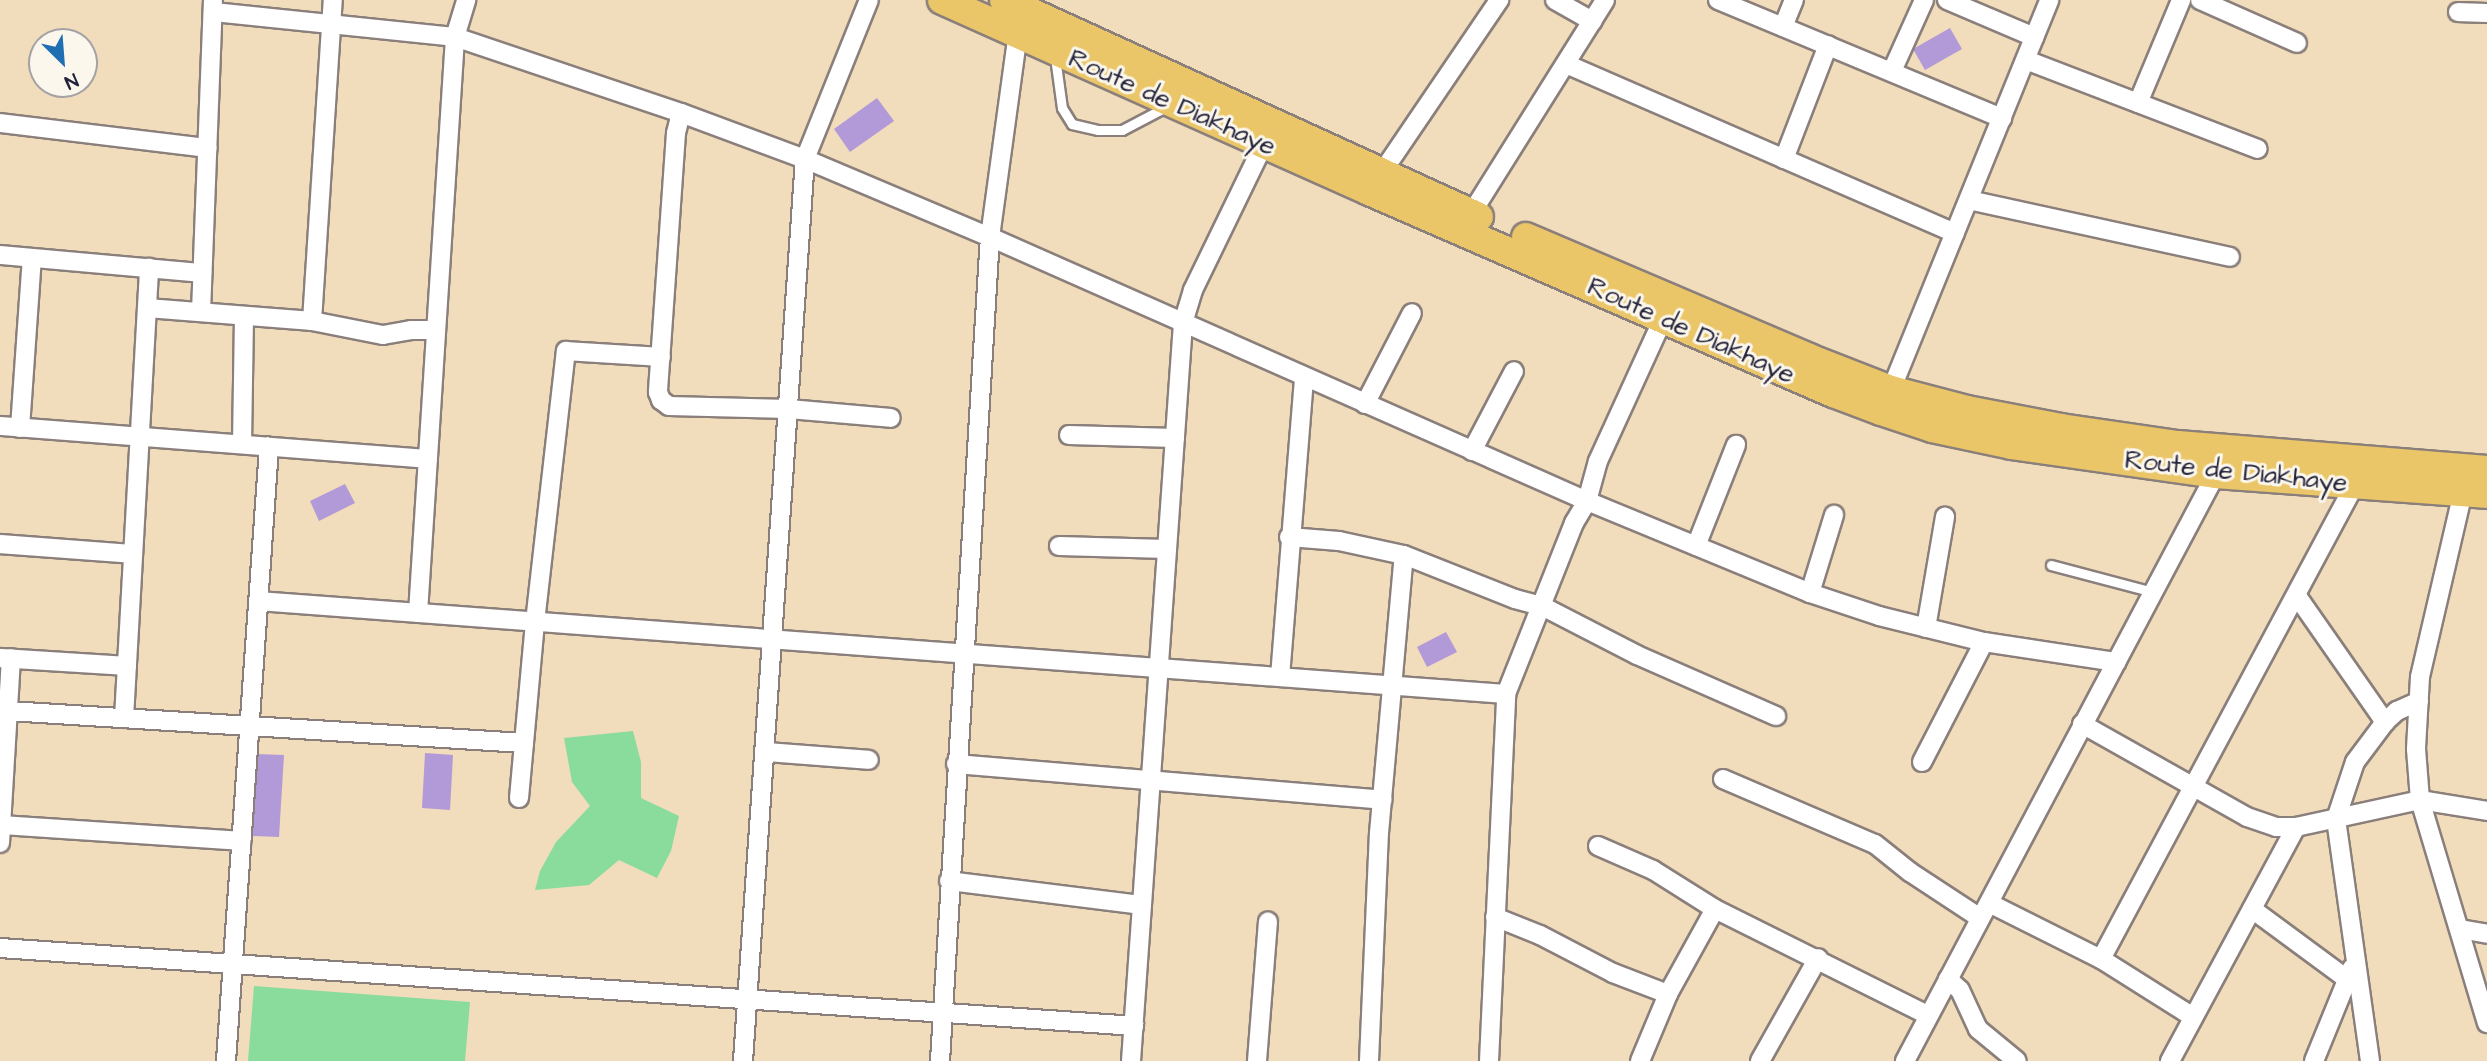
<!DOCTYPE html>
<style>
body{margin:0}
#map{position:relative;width:2487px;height:1061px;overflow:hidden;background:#f1dcbb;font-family:"Architects Daughter",sans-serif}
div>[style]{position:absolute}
.green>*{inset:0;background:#8adc9d}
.building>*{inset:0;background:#b19ad7}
.roads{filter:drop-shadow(2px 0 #8a7f7b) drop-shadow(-2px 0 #8a7f7b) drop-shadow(0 2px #8a7f7b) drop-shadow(0 -2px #8a7f7b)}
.lane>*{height:9px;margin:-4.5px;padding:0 4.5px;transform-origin:4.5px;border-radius:4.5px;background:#fff}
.street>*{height:18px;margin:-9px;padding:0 9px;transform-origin:9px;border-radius:9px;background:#fff}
.primary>*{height:28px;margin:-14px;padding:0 14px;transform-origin:14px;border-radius:14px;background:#ebc669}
span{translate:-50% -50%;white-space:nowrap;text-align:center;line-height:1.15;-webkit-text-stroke:6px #fbf7ec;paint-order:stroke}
.street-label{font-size:26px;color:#22223b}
.north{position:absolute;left:28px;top:28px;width:70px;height:70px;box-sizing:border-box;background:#fbf7ec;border:2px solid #a4a2a5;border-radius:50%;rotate:155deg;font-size:19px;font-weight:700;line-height:28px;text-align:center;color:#22223b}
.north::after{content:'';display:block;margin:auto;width:24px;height:32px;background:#1f6fb2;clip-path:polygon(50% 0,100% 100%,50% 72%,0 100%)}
</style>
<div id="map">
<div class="green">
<div style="clip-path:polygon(633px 731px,641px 762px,641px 798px,679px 816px,671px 851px,657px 878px,619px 860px,589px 885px,535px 890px,540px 871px,556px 842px,590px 806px,572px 782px,564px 738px)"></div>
<div style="clip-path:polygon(254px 986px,470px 1002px,465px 1061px,248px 1061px)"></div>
</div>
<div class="building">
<div style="clip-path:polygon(1950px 28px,1962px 49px,1925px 70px,1913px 49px)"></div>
<div style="clip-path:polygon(877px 98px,894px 121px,850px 152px,834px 129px)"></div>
<div style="clip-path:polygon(345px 484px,355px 503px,319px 521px,310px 501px)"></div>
<div style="clip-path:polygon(1446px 632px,1457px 652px,1427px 667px,1417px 647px)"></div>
<div style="clip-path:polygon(425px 753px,453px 755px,450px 810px,422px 808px)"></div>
<div style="clip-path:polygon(256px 754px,284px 755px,279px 837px,251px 836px)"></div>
</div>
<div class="roads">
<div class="lane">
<div style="left:1055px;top:57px;width:51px;rotate:82.2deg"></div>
<div style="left:1062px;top:108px;width:19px;rotate:58deg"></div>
<div style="left:1072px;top:124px;width:27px;rotate:13deg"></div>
<div style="left:1098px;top:130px;width:24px"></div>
<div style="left:1122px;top:130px;width:50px;rotate:-27.6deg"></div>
<div style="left:2051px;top:565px;width:106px;rotate:14.8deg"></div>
</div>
<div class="street">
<div style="left:1555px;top:0;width:43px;rotate:29.6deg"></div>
<div style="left:1718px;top:0;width:308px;rotate:22.6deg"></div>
<div style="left:1947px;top:0;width:95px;rotate:23deg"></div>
<div style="left:2200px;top:0;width:106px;rotate:23.9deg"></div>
<div style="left:213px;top:12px;width:243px;rotate:5.9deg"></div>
<div style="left:455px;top:37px;width:238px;rotate:18.6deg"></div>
<div style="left:681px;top:113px;width:132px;rotate:20.4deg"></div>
<div style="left:805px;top:159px;width:201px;rotate:22.9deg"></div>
<div style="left:990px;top:237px;width:653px;rotate:23.86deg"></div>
<div style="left:1587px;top:501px;width:241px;rotate:22.4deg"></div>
<div style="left:1810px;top:593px;width:73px;rotate:18.4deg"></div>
<div style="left:1879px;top:616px;width:108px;rotate:13.9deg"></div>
<div style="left:1984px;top:642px;width:134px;rotate:8.6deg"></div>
<div style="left:2458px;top:12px;width:29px;rotate:2deg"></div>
<div style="left:1783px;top:27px;width:29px;rotate:-68deg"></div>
<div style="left:2026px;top:60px;width:248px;rotate:21deg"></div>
<div style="left:1566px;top:64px;width:424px;rotate:23.5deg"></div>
<div style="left:1892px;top:71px;width:78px;rotate:-65.7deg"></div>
<div style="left:2138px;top:103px;width:112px;rotate:-67.3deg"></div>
<div style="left:681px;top:113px;width:21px;rotate:104deg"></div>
<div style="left:676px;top:133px;width:260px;rotate:94deg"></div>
<div style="left:658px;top:392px;width:9px;rotate:69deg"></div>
<div style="left:661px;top:400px;width:10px;rotate:37deg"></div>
<div style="left:669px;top:406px;width:120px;rotate:1.4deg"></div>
<div style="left:789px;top:409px;width:102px;rotate:5deg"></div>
<div style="left:0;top:123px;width:209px;rotate:6.9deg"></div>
<div style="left:1784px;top:159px;width:122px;rotate:-68.9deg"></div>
<div style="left:1383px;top:171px;width:207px;rotate:-55.8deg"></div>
<div style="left:1969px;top:200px;width:267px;rotate:12.3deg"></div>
<div style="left:1471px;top:214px;width:252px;rotate:-57.9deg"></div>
<div style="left:0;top:255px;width:203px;rotate:5.1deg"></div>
<div style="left:147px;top:308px;width:166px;rotate:4.5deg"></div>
<div style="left:312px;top:321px;width:72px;rotate:11.2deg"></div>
<div style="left:383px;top:335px;width:28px;rotate:-10deg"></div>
<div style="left:411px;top:330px;width:25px"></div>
<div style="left:201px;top:312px;width:311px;rotate:-87.8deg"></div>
<div style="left:312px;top:321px;width:322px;rotate:-86.3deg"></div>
<div style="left:1891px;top:390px;width:421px;rotate:-67.9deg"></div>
<div style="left:1365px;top:404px;width:102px;rotate:-62.7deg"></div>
<div style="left:0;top:426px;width:429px;rotate:4.4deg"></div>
<div style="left:20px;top:428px;width:170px;rotate:-86deg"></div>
<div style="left:1069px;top:435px;width:106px;rotate:1.6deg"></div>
<div style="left:242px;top:444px;width:128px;rotate:-89.1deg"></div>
<div style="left:1472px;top:451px;width:90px;rotate:-62.3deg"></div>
<div style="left:2463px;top:492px;width:190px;rotate:103.1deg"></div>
<div style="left:2420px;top:677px;width:72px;rotate:93.2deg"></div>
<div style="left:2416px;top:749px;width:51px;rotate:85.5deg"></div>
<div style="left:2420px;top:800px;width:233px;rotate:73.3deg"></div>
<div style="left:1289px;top:537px;width:50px;rotate:4.6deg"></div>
<div style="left:1339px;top:541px;width:66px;rotate:12.2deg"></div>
<div style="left:1404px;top:555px;width:119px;rotate:21.6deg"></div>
<div style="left:1515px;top:599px;width:28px;rotate:15deg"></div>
<div style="left:1542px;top:606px;width:107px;rotate:27.3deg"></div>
<div style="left:1637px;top:655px;width:152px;rotate:23.7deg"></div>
<div style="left:0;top:544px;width:133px;rotate:4.3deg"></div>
<div style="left:1059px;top:546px;width:108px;rotate:1.6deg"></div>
<div style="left:1696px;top:546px;width:109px;rotate:-68.4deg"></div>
<div style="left:1810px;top:593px;width:82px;rotate:-72.9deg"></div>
<div style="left:2297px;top:596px;width:154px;rotate:55.1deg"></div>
<div style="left:258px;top:601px;width:1251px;rotate:4.26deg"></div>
<div style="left:418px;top:613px;width:577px;rotate:-86.32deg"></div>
<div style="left:455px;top:37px;width:39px;rotate:-73deg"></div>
<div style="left:1926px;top:628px;width:113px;rotate:-80.3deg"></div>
<div style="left:0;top:658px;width:127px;rotate:3.6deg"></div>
<div style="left:1280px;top:677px;width:300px;rotate:-85.4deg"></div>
<div style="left:8px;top:711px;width:517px;rotate:3.55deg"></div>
<div style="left:124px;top:718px;width:451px;rotate:-86.8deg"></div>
<div style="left:2082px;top:724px;width:189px;rotate:29.4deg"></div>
<div style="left:2247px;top:817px;width:31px;rotate:19deg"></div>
<div style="left:2276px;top:827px;width:20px"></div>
<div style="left:2296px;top:827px;width:127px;rotate:-12.3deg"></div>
<div style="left:2420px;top:800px;width:68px;rotate:9.3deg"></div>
<div style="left:766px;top:752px;width:103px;rotate:4.4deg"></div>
<div style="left:1922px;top:762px;width:135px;rotate:-62.7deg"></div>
<div style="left:956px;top:764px;width:428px;rotate:4.8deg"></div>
<div style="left:1723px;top:779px;width:165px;rotate:23.2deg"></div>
<div style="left:1875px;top:844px;width:45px;rotate:38.7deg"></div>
<div style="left:1910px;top:872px;width:84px;rotate:33.3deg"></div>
<div style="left:519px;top:798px;width:177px;rotate:-84.8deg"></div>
<div style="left:535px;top:622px;width:273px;rotate:-83.5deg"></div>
<div style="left:566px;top:351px;width:95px;rotate:3.6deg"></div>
<div style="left:1px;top:825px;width:241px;rotate:3.8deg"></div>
<div style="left:0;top:843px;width:185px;rotate:-86.6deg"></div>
<div style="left:1598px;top:846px;width:60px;rotate:23.6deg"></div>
<div style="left:1653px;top:870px;width:73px;rotate:32.2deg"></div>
<div style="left:1715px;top:909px;width:238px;rotate:26.5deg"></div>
<div style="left:949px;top:881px;width:194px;rotate:7.1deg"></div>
<div style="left:1989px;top:903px;width:125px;rotate:26.6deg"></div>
<div style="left:2101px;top:959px;width:109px;rotate:32.2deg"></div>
<div style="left:2252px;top:909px;width:118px;rotate:36.4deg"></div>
<div style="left:1495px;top:917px;width:48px;rotate:21.8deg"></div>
<div style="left:1540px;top:935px;width:82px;rotate:27.5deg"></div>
<div style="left:1613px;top:973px;width:59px;rotate:20.9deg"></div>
<div style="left:2460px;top:929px;width:27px;rotate:10deg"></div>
<div style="left:0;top:948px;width:1137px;rotate:3.93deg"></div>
<div style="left:2101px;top:959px;width:539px;rotate:-61.86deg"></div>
<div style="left:1948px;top:979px;width:16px;rotate:43deg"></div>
<div style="left:1960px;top:990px;width:43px;rotate:65.2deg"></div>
<div style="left:1978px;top:1029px;width:50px;rotate:39.4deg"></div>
<div style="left:226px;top:1061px;width:616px;rotate:-85.99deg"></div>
<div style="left:743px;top:1061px;width:904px;rotate:-86.07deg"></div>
<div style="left:805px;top:159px;width:171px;rotate:-68.1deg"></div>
<div style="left:940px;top:1061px;width:826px;rotate:-86.53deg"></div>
<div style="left:990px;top:237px;width:214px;rotate:-82.2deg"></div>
<div style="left:1131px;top:1061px;width:740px;rotate:-85.97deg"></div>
<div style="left:1183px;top:323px;width:34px;rotate:-73deg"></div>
<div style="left:1193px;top:290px;width:162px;rotate:-64.1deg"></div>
<div style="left:1257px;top:1061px;width:140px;rotate:-85.5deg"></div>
<div style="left:1369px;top:1061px;width:228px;rotate:-87.5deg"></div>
<div style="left:1379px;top:833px;width:279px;rotate:-84.9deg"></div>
<div style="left:1489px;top:1061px;width:367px;rotate:-87.3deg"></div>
<div style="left:1506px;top:694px;width:184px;rotate:-68.3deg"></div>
<div style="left:1574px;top:523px;width:26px;rotate:-59deg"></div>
<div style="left:1587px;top:501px;width:41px;rotate:-74.6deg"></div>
<div style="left:1598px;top:461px;width:156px;rotate:-65.4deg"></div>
<div style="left:1640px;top:1061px;width:73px;rotate:-67.3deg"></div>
<div style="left:1668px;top:994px;width:97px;rotate:-61.1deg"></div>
<div style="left:1760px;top:1061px;width:118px;rotate:-60.6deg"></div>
<div style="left:1905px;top:1061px;width:673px;rotate:-62.1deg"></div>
<div style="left:2170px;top:1061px;width:266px;rotate:-61.7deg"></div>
<div style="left:2314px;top:1061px;width:100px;rotate:-67.8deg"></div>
<div style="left:2370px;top:1061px;width:244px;rotate:-98deg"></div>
<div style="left:2336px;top:819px;width:60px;rotate:-71.6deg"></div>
<div style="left:2355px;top:762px;width:50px;rotate:-53.1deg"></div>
<div style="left:2385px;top:722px;width:16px;rotate:-43deg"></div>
<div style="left:2397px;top:711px;width:24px;rotate:-24deg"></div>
</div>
<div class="primary">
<div style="left:942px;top:0;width:468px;rotate:24.1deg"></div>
<div style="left:1369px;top:191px;width:506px;rotate:23.53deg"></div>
<div style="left:1833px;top:393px;width:51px;rotate:20.6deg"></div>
<div style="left:1881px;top:411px;width:54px;rotate:18.4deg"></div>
<div style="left:1932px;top:428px;width:82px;rotate:12deg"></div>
<div style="left:2012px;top:445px;width:206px;rotate:8.1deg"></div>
<div style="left:2216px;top:474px;width:272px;rotate:4.2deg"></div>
<div style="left:1004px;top:0;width:522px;rotate:24.55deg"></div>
<div style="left:1526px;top:237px;width:308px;rotate:23.1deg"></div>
<div style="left:1809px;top:358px;width:88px;rotate:21.3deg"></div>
<div style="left:1891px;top:390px;width:79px;rotate:14.7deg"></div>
<div style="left:1967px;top:410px;width:96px;rotate:10.8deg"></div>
<div style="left:2061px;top:428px;width:118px;rotate:8.3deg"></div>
<div style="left:2178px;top:445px;width:310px;rotate:4.6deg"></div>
</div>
</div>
<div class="street-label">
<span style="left:1172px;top:103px;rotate:24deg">Route de Diakhaye</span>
<span style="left:1691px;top:331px;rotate:24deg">Route de Diakhaye</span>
<span style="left:2236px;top:472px;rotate:6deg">Route de Diakhaye</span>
</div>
<div class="north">N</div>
</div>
